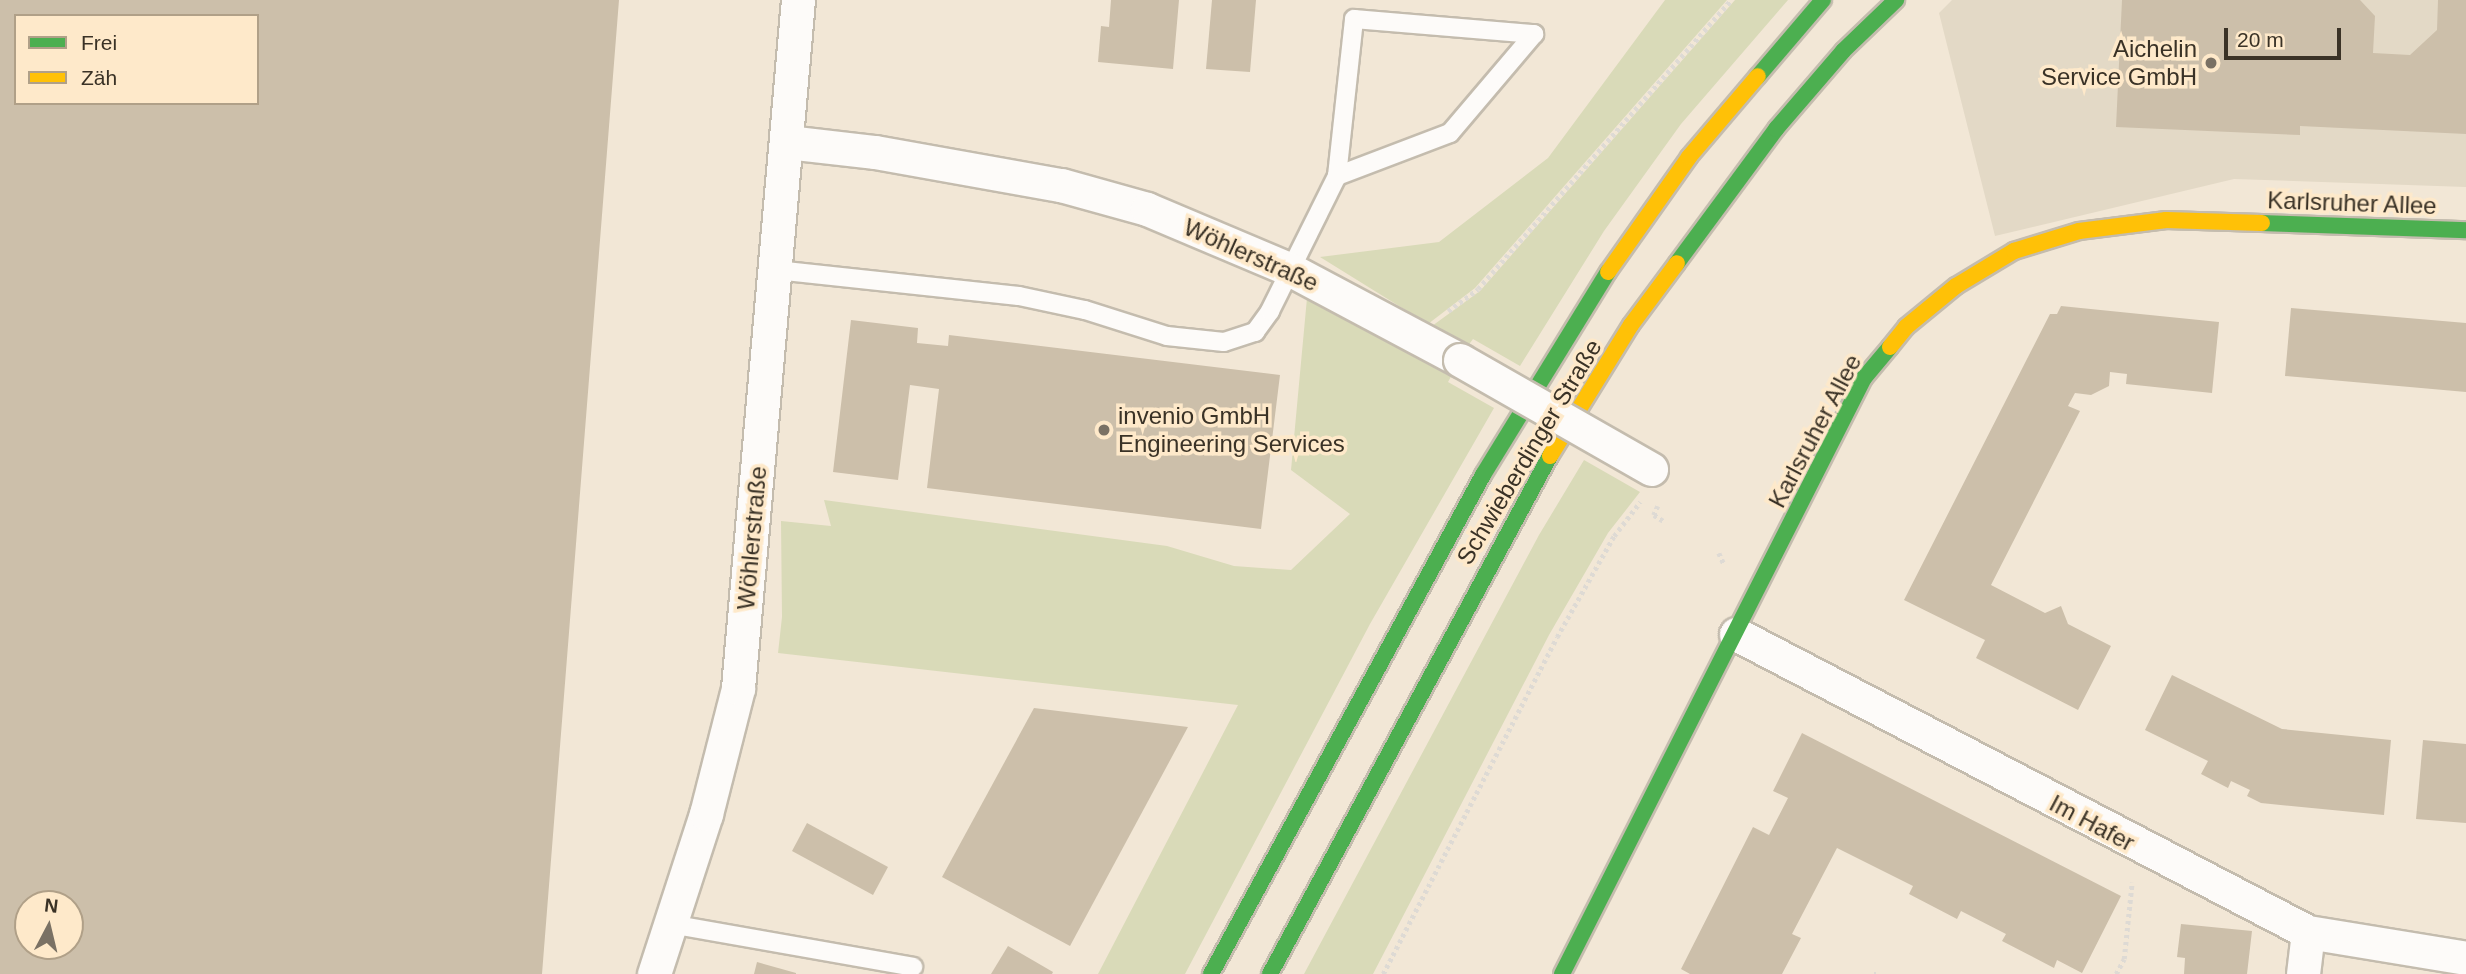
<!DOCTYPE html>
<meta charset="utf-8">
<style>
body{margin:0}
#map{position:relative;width:2466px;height:974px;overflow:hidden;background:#f2e7d6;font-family:Arial,sans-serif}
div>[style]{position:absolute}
.commercial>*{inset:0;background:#e3d9c6}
.green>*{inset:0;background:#d9dab8}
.building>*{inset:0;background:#ccbfaa}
.path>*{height:4.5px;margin-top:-2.25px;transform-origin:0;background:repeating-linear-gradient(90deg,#dedad4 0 3.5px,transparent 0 7px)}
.roads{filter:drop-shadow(2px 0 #c4bcae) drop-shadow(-2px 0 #c4bcae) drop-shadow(0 2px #c4bcae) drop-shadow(0 -2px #c4bcae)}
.lane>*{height:18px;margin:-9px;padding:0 9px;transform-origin:9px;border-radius:9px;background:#fdfbf9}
.street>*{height:33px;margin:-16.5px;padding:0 16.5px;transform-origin:16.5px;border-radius:16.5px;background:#fdfbf9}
.fast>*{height:16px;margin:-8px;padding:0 8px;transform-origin:8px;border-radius:8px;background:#4caf50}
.slow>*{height:16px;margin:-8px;padding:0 8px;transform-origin:8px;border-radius:8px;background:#ffc107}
.bridges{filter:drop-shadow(2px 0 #c4bcae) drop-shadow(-2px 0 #c4bcae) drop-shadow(0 2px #c4bcae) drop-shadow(0 -2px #c4bcae)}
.street-bridge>*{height:33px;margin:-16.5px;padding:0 16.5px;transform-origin:16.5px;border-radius:16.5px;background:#fdfbf9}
.dots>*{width:19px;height:19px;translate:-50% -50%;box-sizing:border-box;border:4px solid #fee9ca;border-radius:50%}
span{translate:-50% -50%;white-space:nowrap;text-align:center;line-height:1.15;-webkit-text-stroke:7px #fee9ca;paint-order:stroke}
.poi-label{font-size:24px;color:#3a3226}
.right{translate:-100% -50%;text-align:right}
.left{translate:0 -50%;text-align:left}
.street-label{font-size:24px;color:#3a3226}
.legend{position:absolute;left:14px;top:14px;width:245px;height:91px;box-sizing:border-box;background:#fee9ca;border:2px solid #b0a088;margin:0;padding:9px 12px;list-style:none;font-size:21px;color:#3a3226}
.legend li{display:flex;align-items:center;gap:14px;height:35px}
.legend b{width:35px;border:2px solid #b0a088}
.north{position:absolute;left:14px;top:890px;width:70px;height:70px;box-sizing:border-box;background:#fee9ca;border:2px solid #b0a088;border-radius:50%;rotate:7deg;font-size:19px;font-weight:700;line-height:28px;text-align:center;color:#3a3226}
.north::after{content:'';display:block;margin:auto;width:24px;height:32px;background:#7a7164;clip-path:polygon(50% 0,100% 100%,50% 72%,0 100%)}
.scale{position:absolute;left:2224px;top:28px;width:117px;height:32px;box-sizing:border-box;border:4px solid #3a3226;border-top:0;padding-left:9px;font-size:21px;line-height:24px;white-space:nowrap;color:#3a3226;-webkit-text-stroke:5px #fee9ca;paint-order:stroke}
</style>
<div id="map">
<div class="commercial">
<div style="clip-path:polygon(1952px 0,2466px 0,2466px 187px,2234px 179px,1995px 236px,1939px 13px)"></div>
</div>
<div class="green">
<div style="clip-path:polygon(1665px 0,1727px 0,1475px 288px,1428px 324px,1320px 257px,1439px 242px,1548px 158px)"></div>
<div style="clip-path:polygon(1735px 0,1788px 0,1681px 124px,1604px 231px,1520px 366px,1473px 339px,1467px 347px,1432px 326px,1480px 291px)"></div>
<div style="clip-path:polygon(1307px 298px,1453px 373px,1448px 382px,1494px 408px,1370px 624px,1185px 974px,1098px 974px,1238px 705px,778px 653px,782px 617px,781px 521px,831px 526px,824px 500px,1167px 546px,1234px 566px,1291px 570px,1350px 514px,1291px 470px)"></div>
<div style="clip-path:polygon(1584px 460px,1640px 492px,1608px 533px,1549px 635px,1373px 974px,1304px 974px,1539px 535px)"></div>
</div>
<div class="building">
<div style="clip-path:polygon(evenodd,0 0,619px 0,542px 974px,0 974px,0 0,16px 16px,257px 16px,257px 103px,16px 103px,16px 16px,0 0,28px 904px,70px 904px,70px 946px,28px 946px,28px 904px)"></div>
<div style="clip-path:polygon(1111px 0,1179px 0,1173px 69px,1098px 62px,1101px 26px,1109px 27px)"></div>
<div style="clip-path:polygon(1212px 0,1256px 0,1250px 72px,1206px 69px)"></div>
<div style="clip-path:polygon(2122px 0,2360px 0,2375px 16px,2373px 53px,2410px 55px,2437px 30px,2438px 0,2466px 0,2466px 134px,2300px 126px,2300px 135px,2116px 127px)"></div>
<div style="clip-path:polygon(2061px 306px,2219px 322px,2212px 393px,2126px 384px,2127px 374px,2110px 372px,2109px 386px,2091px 395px,2075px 393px,2068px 406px,2080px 411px,1991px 585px,2045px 613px,2061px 606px,2068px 624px,2111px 646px,2078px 710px,1976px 658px,1985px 640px,1904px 600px,2050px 314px,2057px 314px)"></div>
<div style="clip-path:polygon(2291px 308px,2466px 323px,2466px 392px,2285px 376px)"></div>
<div style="clip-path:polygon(851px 320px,918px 328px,917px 343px,948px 346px,949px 335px,1280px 375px,1261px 529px,927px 488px,939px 389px,910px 385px,898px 480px,833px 472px)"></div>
<div style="clip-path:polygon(2172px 675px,2282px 729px,2391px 740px,2384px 815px,2261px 803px,2247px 796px,2250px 790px,2231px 781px,2228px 788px,2201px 774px,2208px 761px,2145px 730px)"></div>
<div style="clip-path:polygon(1034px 708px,1188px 727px,1070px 946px,942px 877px)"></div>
<div style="clip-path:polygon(1802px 733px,2121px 896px,2082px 973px,2057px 960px,2054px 968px,2002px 941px,2006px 934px,1961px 911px,1957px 919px,1909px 894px,1913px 886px,1837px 848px,1792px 934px,1801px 938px,1782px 974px,1690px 974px,1681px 969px,1753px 827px,1769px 835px,1788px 798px,1773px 791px)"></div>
<div style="clip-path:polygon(2423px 740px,2466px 744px,2466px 823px,2416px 819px)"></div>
<div style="clip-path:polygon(807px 823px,888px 867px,873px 895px,792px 851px)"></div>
<div style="clip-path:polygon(2181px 924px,2252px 931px,2247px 974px,2184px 974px,2185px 958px,2177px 957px)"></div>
<div style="clip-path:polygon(1008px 946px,1053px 972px,1052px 974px,991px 974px)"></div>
<div style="clip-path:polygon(757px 962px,796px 973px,796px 974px,754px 974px)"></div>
</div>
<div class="path">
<div style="left:1448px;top:311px;width:37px;rotate:-36deg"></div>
<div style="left:1478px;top:289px;width:384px;rotate:-48.8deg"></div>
<div style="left:1658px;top:506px;width:10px;rotate:114deg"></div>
<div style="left:1654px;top:515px;width:13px;rotate:32deg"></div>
<div style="left:1719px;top:553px;width:12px;rotate:66deg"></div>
<div style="left:1383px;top:974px;width:379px;rotate:-62.7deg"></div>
<div style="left:1557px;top:637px;width:116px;rotate:-60.6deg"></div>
<div style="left:1614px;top:536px;width:43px;rotate:-52.6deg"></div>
<div style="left:1874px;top:974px;width:2px"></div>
<div style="left:2116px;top:974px;width:17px;rotate:-62deg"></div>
<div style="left:2124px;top:959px;width:77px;rotate:-84.1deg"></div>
</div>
<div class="roads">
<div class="lane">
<div style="left:776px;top:270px;width:244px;rotate:6.1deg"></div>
<div style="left:1019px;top:296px;width:67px;rotate:12deg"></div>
<div style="left:1085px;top:310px;width:86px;rotate:17.6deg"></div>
<div style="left:1167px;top:336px;width:57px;rotate:6deg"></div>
<div style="left:1224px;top:342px;width:33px;rotate:-18deg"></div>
<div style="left:1255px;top:332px;width:26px;rotate:-54deg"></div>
<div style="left:1270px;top:311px;width:151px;rotate:-63.6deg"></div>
<div style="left:1337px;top:176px;width:158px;rotate:-83.8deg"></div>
<div style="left:1354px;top:19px;width:181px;rotate:4.8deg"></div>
<div style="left:1534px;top:34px;width:130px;rotate:130.3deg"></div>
<div style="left:1450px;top:133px;width:121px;rotate:159.2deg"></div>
<div style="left:670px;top:924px;width:247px;rotate:10deg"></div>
</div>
<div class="street">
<div style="left:787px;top:142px;width:89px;rotate:6.5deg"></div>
<div style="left:875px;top:152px;width:189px;rotate:10.1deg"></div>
<div style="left:1061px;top:185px;width:89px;rotate:15.6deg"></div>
<div style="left:1147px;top:209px;width:154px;rotate:22.9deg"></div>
<div style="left:1289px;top:269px;width:194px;rotate:28deg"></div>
<div style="left:1736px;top:634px;width:645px;rotate:27.52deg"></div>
<div style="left:2308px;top:932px;width:160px;rotate:9.3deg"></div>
<div style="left:654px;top:974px;width:168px;rotate:-72deg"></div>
<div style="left:706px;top:814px;width:130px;rotate:-75.7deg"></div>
<div style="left:738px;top:688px;width:691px;rotate:-85.02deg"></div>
<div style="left:2303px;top:974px;width:42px;rotate:-83.2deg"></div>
</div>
<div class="fast">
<div style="left:1758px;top:76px;width:100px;rotate:-49.5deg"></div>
<div style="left:2262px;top:223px;width:204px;rotate:2deg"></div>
<div style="left:1677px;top:263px;width:167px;rotate:-53.5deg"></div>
<div style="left:1776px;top:129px;width:103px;rotate:-49.3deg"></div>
<div style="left:1843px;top:51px;width:74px;rotate:-43.9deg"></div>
<div style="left:1211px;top:974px;width:568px;rotate:-61.41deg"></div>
<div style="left:1483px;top:475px;width:238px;rotate:-58.4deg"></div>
<div style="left:1270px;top:974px;width:589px;rotate:-61.61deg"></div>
<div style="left:1562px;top:974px;width:668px;rotate:-63.13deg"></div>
<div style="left:1864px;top:378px;width:40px;rotate:-50deg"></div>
</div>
<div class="slow">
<div style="left:1608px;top:272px;width:141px;rotate:-54.8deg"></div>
<div style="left:1689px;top:157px;width:106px;rotate:-49.6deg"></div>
<div style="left:1890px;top:347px;width:26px;rotate:-51deg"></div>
<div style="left:1906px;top:327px;width:65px;rotate:-39.4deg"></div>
<div style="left:1956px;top:286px;width:68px;rotate:-31.1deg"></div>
<div style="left:2014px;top:251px;width:68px;rotate:-17.1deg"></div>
<div style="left:2079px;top:231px;width:88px;rotate:-7.2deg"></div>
<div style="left:2166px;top:220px;width:96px;rotate:1.8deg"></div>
<div style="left:1550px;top:456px;width:154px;rotate:-58.3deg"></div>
<div style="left:1631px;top:325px;width:77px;rotate:-53.4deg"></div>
</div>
</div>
<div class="bridges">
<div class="street-bridge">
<div style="left:1460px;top:360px;width:220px;rotate:29.7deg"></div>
</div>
</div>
<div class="dots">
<div style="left:2211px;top:63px;background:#7a7164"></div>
<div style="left:1104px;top:430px;background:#7a7164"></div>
</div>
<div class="poi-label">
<span class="right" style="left:2197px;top:63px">Aichelin<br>Service GmbH</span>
<span class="left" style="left:1118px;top:430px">invenio GmbH<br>Engineering Services</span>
</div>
<div class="street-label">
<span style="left:2352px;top:203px;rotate:2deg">Karlsruher Allee</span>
<span style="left:1251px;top:255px;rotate:24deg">Wöhlerstraße</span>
<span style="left:1815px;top:431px;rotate:-62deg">Karlsruher Allee</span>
<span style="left:1529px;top:452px;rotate:-59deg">Schwieberdinger Straße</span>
<span style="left:752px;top:538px;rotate:-85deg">Wöhlerstraße</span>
<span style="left:2092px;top:823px;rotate:28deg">Im Hafer</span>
</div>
<ul class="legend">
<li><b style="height:9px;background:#4caf50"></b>Frei</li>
<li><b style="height:9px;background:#ffc107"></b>Zäh</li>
</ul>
<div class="north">N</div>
<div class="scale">20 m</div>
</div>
